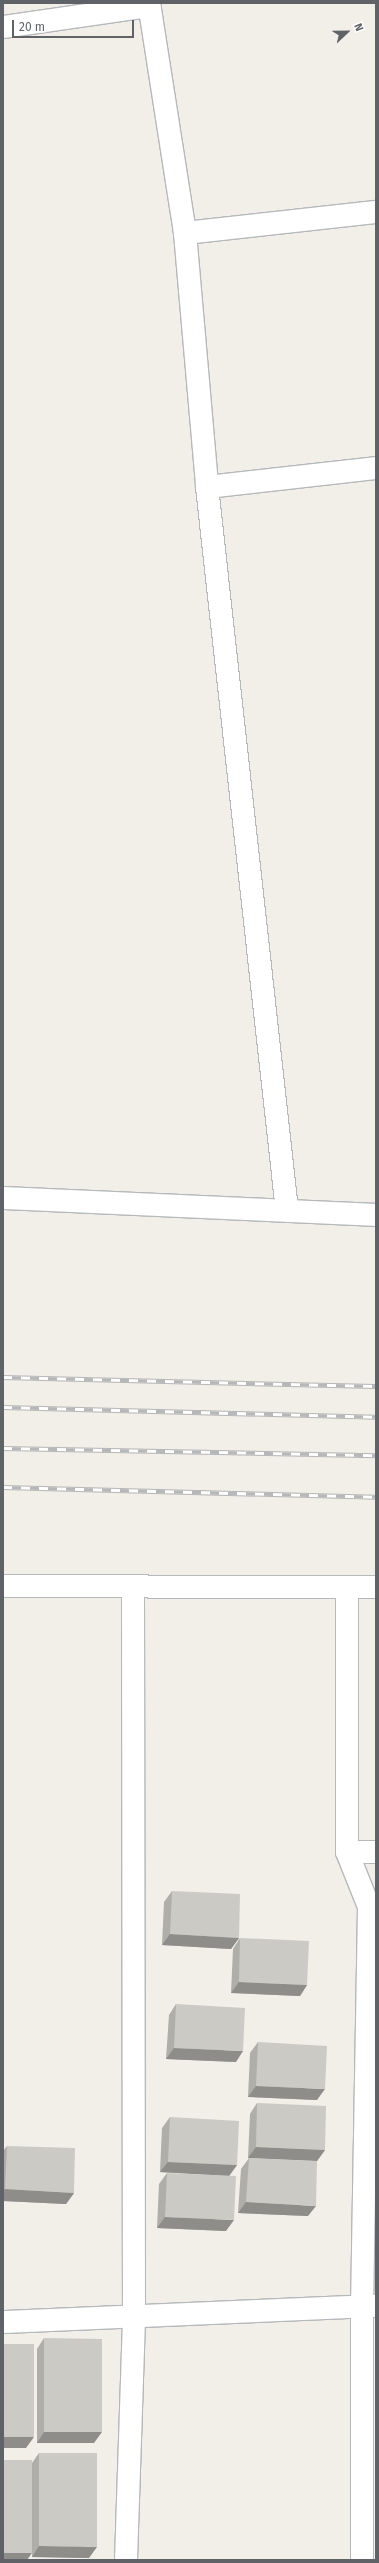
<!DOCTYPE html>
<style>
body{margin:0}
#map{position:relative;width:379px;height:2563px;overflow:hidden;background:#f1efe8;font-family:"Fira Sans",sans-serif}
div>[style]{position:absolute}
.roads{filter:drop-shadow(1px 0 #b5b8bc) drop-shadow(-1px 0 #b5b8bc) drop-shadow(0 1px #b5b8bc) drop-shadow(0 -1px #b5b8bc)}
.street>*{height:22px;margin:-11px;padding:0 11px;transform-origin:11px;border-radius:11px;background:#fff}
.secondary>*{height:22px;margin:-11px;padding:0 11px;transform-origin:11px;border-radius:11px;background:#fff}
.rail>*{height:4.5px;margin-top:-2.25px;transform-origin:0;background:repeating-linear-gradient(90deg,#fff 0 9px,#b6b7b8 0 18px);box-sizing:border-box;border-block:1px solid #b6b7b8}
.wall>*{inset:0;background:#afaea9}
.shaded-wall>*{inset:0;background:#8f8d8a}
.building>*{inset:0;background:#cccac5}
span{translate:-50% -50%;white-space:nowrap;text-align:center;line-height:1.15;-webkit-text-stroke:3px #fff;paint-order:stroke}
.frame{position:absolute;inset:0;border:4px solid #5f6368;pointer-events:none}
.north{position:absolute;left:327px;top:12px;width:40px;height:40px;-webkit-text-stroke:3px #fff;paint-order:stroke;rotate:68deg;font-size:11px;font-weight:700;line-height:16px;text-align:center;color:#5f6368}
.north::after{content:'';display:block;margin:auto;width:14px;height:18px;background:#5f6368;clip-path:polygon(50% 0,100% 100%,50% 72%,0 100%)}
.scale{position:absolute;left:12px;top:20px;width:122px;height:18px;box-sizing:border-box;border:2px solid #5f6368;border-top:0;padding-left:5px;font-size:12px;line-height:14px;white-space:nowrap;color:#5f6368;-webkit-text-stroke:3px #fff;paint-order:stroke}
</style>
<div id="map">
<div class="roads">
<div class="street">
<div style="left:149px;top:3px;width:233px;rotate:81.1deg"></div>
<div style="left:185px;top:233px;width:255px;rotate:85deg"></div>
<div style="left:207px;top:487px;width:728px;rotate:83.69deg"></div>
<div style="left:3px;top:27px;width:148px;rotate:-8.2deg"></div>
<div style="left:185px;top:233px;width:192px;rotate:-6.3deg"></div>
<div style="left:207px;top:487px;width:170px;rotate:-6.4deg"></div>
<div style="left:347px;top:1587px;width:265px;rotate:90deg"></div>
<div style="left:347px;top:1852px;width:59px;rotate:68.2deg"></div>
<div style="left:369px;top:1907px;width:399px;rotate:91deg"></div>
<div style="left:362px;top:2306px;width:254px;rotate:90deg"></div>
<div style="left:347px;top:1852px;width:29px"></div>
<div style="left:3px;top:2322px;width:373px;rotate:-2.5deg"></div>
<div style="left:126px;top:2560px;width:245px;rotate:-88.1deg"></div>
<div style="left:134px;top:2315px;width:729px;rotate:-90.08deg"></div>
</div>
<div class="secondary">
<div style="left:3px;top:1198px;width:373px;rotate:2.6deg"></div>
<div style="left:3px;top:1586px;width:373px;rotate:0.2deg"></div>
</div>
</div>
<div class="rail">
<div style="left:3px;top:1377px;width:373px;rotate:1.4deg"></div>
<div style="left:3px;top:1407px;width:373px;rotate:1.5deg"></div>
<div style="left:3px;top:1448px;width:373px;rotate:1.1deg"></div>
<div style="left:3px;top:1487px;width:373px;rotate:1.5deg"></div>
</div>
<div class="wall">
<div style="clip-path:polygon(172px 1891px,239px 1938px,231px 1949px,162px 1945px,164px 1902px)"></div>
<div style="clip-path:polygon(240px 1938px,307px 1985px,300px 1996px,231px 1993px,233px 1949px)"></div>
<div style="clip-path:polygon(176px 2004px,236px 2062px,166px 2059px,169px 2015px)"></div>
<div style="clip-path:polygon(258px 2042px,317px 2100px,248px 2097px,250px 2053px)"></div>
<div style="clip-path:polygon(257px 2103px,325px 2150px,317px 2161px,248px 2158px,250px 2114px)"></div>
<div style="clip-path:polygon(170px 2117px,237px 2165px,229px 2176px,160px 2172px,162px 2128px)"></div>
<div style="clip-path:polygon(7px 2146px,74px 2193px,66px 2204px,3px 2201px,3px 2151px)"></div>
<div style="clip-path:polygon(249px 2158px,308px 2216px,238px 2213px,241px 2169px)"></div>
<div style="clip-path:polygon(167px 2173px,226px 2231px,157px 2228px,159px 2184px)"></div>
<div style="clip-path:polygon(44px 2338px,94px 2443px,37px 2443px,37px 2349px)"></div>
<div style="clip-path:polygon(39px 2453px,89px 2558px,32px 2557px,32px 2463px)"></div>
</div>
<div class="shaded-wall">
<div style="clip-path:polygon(170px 1934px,239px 1938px,231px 1949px,162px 1945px)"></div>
<div style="clip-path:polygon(239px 1982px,307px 1985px,300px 1996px,231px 1993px)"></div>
<div style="clip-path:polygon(174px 2048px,243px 2051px,236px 2062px,166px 2059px)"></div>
<div style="clip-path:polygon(256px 2086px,325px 2089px,317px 2100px,248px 2097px)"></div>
<div style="clip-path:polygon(256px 2147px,325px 2150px,317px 2161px,248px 2158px)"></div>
<div style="clip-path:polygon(168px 2162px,237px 2165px,229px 2176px,160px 2172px)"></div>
<div style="clip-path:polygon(5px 2189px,74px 2193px,66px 2204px,3px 2201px,3px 2192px)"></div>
<div style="clip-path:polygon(246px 2202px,316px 2206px,308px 2216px,238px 2213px)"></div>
<div style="clip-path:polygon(165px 2217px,234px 2220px,226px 2231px,157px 2228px)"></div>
<div style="clip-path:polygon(44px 2432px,102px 2432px,94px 2443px,37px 2443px)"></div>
<div style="clip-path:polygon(3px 2437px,34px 2437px,26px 2448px,3px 2448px)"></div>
<div style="clip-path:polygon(39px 2546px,97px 2547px,89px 2558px,32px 2557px)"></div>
<div style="clip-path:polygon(3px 2553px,32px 2553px,27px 2560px,3px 2560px)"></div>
</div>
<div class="building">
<div style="clip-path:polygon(172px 1891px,240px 1894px,239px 1938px,170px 1934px)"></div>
<div style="clip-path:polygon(240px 1938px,309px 1941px,307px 1985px,239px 1982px)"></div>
<div style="clip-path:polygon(176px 2004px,245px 2008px,243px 2051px,174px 2048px)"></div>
<div style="clip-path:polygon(258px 2042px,327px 2046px,325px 2089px,256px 2086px)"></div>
<div style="clip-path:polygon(257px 2103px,326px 2106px,325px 2150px,256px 2147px)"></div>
<div style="clip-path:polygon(170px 2117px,239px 2121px,237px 2165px,168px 2162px)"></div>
<div style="clip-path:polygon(7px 2146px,75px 2148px,74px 2193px,5px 2189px)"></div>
<div style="clip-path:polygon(249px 2158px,317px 2161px,316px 2206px,246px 2202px)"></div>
<div style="clip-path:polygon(167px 2173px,236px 2176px,234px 2220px,165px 2217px)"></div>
<div style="clip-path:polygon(44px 2338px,102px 2339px,102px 2432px,44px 2432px)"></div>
<div style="clip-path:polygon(3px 2344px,34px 2344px,34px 2437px,3px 2437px)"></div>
<div style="clip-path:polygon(39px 2453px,97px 2453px,97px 2547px,39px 2546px)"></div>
<div style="clip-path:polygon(3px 2460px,32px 2460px,32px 2553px,3px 2553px)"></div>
</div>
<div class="frame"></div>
<div class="north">N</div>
<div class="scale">20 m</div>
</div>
